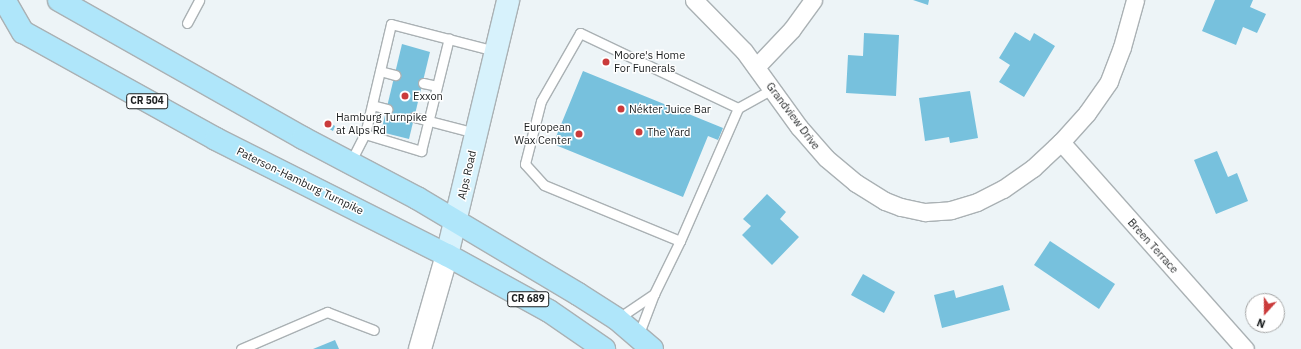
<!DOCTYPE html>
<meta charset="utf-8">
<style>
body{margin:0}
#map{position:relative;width:1301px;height:349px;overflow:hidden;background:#edf4f7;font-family:"IBM Plex Sans",sans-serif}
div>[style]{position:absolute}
.building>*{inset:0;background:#77c1dd}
.roads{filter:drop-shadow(1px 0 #aab1b4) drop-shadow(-1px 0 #aab1b4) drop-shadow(0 1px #aab1b4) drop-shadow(0 -1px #aab1b4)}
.service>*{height:9px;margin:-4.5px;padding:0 4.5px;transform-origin:4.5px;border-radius:4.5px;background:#fff}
.minor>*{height:17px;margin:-8.5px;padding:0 8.5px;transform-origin:8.5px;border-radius:8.5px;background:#fff}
.tertiary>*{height:22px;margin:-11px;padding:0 11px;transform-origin:11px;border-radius:11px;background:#fff}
.secondary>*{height:22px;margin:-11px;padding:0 11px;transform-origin:11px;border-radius:11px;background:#d7f2fc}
.primary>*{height:22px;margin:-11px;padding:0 11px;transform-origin:11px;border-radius:11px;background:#afe6fa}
.dots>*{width:11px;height:11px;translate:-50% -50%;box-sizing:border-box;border:2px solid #fff;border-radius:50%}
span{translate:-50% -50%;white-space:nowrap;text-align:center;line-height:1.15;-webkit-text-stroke:3px #fff;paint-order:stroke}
.shield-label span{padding:1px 3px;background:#fff;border:1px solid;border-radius:3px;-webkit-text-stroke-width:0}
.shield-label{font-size:10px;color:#1b1e1f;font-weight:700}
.poi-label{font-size:11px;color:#1b1e1f}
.left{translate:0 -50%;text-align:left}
.right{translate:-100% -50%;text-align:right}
.street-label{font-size:11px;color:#1b1e1f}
.north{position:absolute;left:1245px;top:293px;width:40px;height:40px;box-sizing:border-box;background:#fff;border:1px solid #a4a5a5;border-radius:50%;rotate:201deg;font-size:11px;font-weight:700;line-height:16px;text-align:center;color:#1b1e1f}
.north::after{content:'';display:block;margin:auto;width:14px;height:18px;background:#ca3b3b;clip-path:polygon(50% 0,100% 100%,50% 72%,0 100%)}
</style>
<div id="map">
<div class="building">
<div style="clip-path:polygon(913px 0,929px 0,928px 5px)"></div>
<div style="clip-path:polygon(1215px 0,1253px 0,1250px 7px,1266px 14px,1257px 33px,1243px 27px,1236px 45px,1202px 31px)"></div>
<div style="clip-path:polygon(1015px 32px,1030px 41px,1034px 33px,1055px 46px,1024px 97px,999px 82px,1010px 65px,999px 58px)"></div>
<div style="clip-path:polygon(864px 33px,899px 35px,896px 96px,846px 93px,848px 55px,863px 56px)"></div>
<div style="clip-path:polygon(402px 44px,430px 52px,409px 139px,381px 132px)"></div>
<div style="clip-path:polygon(583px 71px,723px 128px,718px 140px,708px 136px,683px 197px,553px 144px)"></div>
<div style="clip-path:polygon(970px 91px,978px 138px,950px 143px,949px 137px,925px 141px,919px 98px)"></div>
<div style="clip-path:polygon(327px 121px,335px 126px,333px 131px,324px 126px)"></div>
<div style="clip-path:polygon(1217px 151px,1228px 177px,1237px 173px,1248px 201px,1216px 214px,1194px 160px)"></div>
<div style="clip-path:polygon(767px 194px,786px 212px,780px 219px,799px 237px,772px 265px,742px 235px,751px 226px,743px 219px)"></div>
<div style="clip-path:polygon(1050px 241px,1115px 284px,1099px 309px,1034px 265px)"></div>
<div style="clip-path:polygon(863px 274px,895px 292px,884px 313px,851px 295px)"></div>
<div style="clip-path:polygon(1003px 285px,1010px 310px,942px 328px,934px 295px,954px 290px,956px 298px)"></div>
<div style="clip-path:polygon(335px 340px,339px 349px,313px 349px)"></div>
</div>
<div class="roads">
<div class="service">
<div style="left:187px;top:23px;width:26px;rotate:-62deg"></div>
<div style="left:380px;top:71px;width:16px;rotate:15deg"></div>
<div style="left:423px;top:83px;width:14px;rotate:12deg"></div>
<div style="left:372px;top:105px;width:16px;rotate:15deg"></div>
<div style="left:738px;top:108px;width:175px;rotate:-154.6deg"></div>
<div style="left:580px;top:33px;width:78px;rotate:119.8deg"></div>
<div style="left:541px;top:101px;width:65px;rotate:104.3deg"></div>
<div style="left:525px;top:164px;width:28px;rotate:48deg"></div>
<div style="left:544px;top:185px;width:147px;rotate:22.4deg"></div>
<div style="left:680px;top:241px;width:145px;rotate:-66.4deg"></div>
<div style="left:738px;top:108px;width:39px;rotate:-29deg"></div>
<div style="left:414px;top:117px;width:64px;rotate:14.5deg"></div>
<div style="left:365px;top:134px;width:59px;rotate:16.9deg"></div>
<div style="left:421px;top:151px;width:116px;rotate:-76.1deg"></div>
<div style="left:350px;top:163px;width:33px;rotate:-63deg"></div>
<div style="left:365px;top:134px;width:113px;rotate:-76.7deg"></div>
<div style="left:391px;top:24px;width:107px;rotate:14.6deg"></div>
<div style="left:654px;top:294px;width:59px;rotate:-63.9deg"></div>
<div style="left:617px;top:319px;width:45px;rotate:-34deg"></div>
<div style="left:654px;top:294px;width:45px;rotate:110.9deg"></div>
<div style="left:241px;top:349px;width:94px;rotate:-23.3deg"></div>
<div style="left:327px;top:312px;width:50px;rotate:21deg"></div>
</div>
<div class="minor">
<div style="left:694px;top:0;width:71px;rotate:45.6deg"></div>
<div style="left:744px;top:51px;width:94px;rotate:54.1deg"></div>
<div style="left:799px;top:127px;width:41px;rotate:48.9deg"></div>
<div style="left:826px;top:158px;width:39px;rotate:40deg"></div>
<div style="left:856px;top:183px;width:34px;rotate:32deg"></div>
<div style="left:885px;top:201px;width:17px;rotate:21deg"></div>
<div style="left:901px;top:207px;width:25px;rotate:12deg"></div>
<div style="left:925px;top:212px;width:26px;rotate:-4deg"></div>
<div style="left:951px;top:210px;width:27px;rotate:-17deg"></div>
<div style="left:977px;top:202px;width:29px;rotate:-27deg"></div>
<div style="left:1003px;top:189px;width:37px;rotate:-35deg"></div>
<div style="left:1033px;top:168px;width:38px;rotate:-43deg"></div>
<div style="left:1061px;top:142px;width:39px;rotate:-48deg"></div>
<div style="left:1087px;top:113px;width:39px;rotate:-55deg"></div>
<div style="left:1109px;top:81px;width:36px;rotate:-69deg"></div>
<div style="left:1122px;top:47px;width:49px;rotate:-74.5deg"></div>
<div style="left:756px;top:67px;width:52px;rotate:-46.5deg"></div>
<div style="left:792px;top:29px;width:36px;rotate:-54deg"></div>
<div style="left:1061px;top:142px;width:277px;rotate:48.4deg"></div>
</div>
<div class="tertiary">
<div style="left:420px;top:349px;width:98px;rotate:-74deg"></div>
</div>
<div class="secondary">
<div style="left:447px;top:255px;width:262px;rotate:-76.5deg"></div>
</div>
<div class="primary">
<div style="left:2px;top:0;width:5px;rotate:37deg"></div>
<div style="left:6px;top:3px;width:34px;rotate:60deg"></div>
<div style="left:23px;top:32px;width:221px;rotate:29deg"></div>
<div style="left:216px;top:139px;width:258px;rotate:26.7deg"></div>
<div style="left:447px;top:255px;width:116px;rotate:28.8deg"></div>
<div style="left:549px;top:311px;width:67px;rotate:34.6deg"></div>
<div style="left:59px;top:0;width:280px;rotate:29.5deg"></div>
<div style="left:303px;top:138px;width:129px;rotate:27.8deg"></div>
<div style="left:417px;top:198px;width:187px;rotate:30.8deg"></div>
<div style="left:578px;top:294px;width:46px;rotate:32.7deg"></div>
<div style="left:617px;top:319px;width:46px;rotate:40.6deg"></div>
</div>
</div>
<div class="dots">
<div style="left:606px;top:62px;background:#ca3b3b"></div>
<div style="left:405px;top:96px;background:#ca3b3b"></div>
<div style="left:621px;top:109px;background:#ca3b3b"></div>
<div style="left:328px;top:124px;background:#ca3b3b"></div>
<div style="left:639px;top:132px;background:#ca3b3b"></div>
<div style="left:579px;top:134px;background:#ca3b3b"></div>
</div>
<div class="shield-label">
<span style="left:147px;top:101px">CR 504</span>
<span style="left:528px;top:299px">CR 689</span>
</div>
<div class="poi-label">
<span class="left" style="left:614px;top:62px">Moore's Home<br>For Funerals</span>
<span class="left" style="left:413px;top:96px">Exxon</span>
<span class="left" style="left:629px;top:109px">Nékter Juice Bar</span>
<span class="left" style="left:336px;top:124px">Hamburg Turnpike<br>at Alps Rd</span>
<span class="right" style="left:571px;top:134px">European<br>Wax Center</span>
<span class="left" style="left:647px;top:132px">The Yard</span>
</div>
<div class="street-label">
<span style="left:793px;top:116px;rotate:53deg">Grandview Drive</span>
<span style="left:467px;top:175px;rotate:-77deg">Alps Road</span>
<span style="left:300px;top:181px;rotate:26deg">Paterson-Hamburg Turnpike</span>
<span style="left:1153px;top:246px;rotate:48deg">Breen Terrace</span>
</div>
<div class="north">N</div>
</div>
